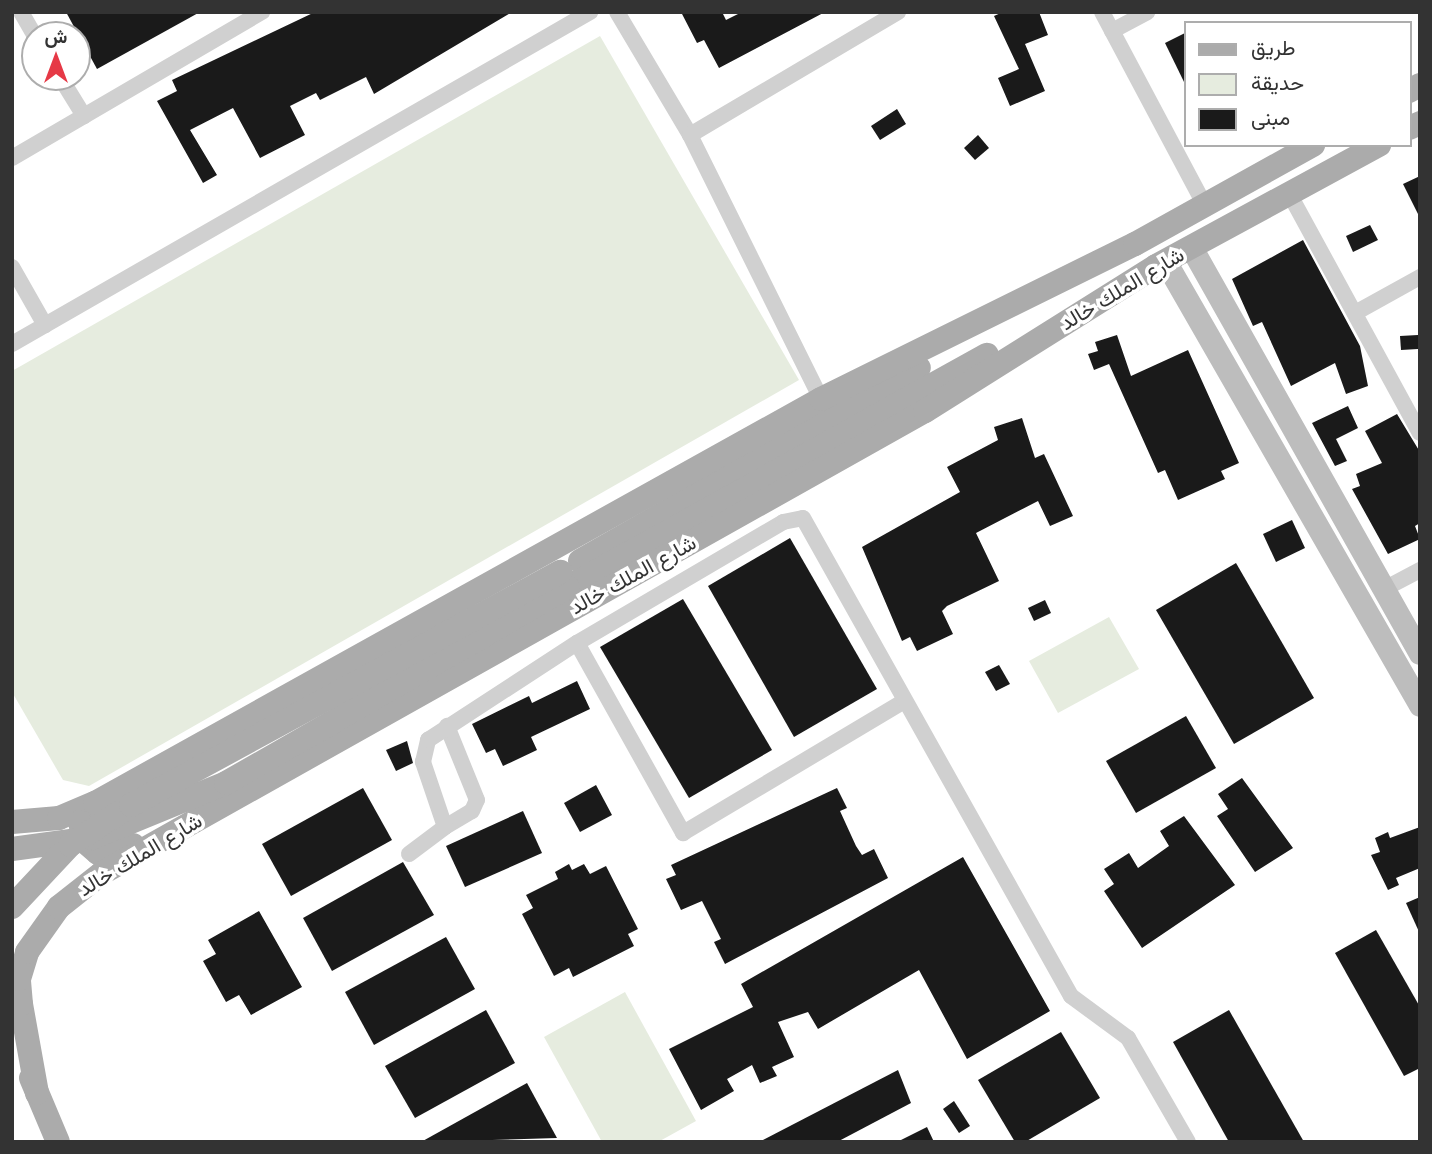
<!DOCTYPE html>
<meta charset="utf-8">
<style>
body{margin:0}
#map{position:relative;width:1432px;height:1154px;overflow:hidden;background:#fff;font-family:Jost,Vazirmatn,sans-serif}
div>[style]{position:absolute}
.green>*{inset:0;background:#e6ecdf}
.building>*{inset:0;background:#1a1a1a}
.street>*{height:16px;margin:-8px;padding:0 8px;transform-origin:8px;border-radius:8px;background:#d0d0d0}
.secondary>*{height:23px;margin:-11.5px;padding:0 11.5px;transform-origin:11.5px;border-radius:11.5px;background:#bdbdbd}
.primary>*{height:24px;margin:-12px;padding:0 12px;transform-origin:12px;border-radius:12px;background:#ababab}
.primary-bridge>*{height:24px;margin:-12px;padding:0 12px;transform-origin:12px;border-radius:12px;background:#ababab}
span{translate:-50% -50%;white-space:nowrap;text-align:center;line-height:1.15;-webkit-text-stroke:7px #fff;paint-order:stroke}
.street-label{font-size:21px;color:#333}
.frame{position:absolute;inset:0;border:14px solid #333;pointer-events:none}
.legend{position:absolute;left:1184px;top:21px;width:228px;height:126px;box-sizing:border-box;background:#fff;border:2px solid #adadad;margin:0;padding:9px 12px;list-style:none;font-size:21px;color:#333}
.legend li{display:flex;align-items:center;gap:14px;height:35px}
.legend b{width:35px;border:2px solid #adadad}
.north{position:absolute;left:21px;top:21px;width:70px;height:70px;box-sizing:border-box;background:#fff;border:2px solid #adadad;border-radius:50%;rotate:0deg;font-size:19px;font-weight:700;line-height:28px;text-align:center;color:#333}
.north::after{content:'';display:block;margin:auto;width:24px;height:32px;background:#e63946;clip-path:polygon(50% 0,100% 100%,50% 72%,0 100%)}
</style>
<div id="map">
<div class="green">
<div style="clip-path:polygon(600px 36px,799px 380px,89px 786px,63px 780px,12px 692px,12px 371px)"></div>
<div style="clip-path:polygon(1109px 617px,1139px 669px,1058px 713px,1029px 661px)"></div>
<div style="clip-path:polygon(625px 992px,696px 1121px,658px 1142px,602px 1142px,544px 1037px)"></div>
</div>
<div class="building">
<div style="clip-path:polygon(66px 12px,200px 12px,97px 69px)"></div>
<div style="clip-path:polygon(315px 12px,512px 12px,374px 94px,366px 77px,320px 100px,316px 93px,290px 106px,305px 135px,260px 158px,233px 108px,190px 130px,217px 175px,203px 183px,157px 101px,177px 91px,172px 80px)"></div>
<div style="clip-path:polygon(681px 12px,722px 12px,726px 20px,742px 12px,825px 12px,719px 68px,704px 40px,697px 43px)"></div>
<div style="clip-path:polygon(1003px 12px,1039px 12px,1048px 35px,1025px 44px,1045px 91px,1010px 106px,998px 78px,1019px 69px,994px 16px)"></div>
<div style="clip-path:polygon(1185px 33px,1185px 84px,1165px 43px)"></div>
<div style="clip-path:polygon(897px 109px,906px 124px,880px 140px,871px 126px)"></div>
<div style="clip-path:polygon(978px 135px,989px 148px,975px 160px,964px 148px)"></div>
<div style="clip-path:polygon(1420px 176px,1420px 218px,1403px 184px)"></div>
<div style="clip-path:polygon(1370px 225px,1378px 240px,1353px 252px,1346px 236px)"></div>
<div style="clip-path:polygon(1303px 240px,1360px 346px,1368px 386px,1346px 394px,1335px 363px,1291px 386px,1262px 322px,1253px 326px,1232px 279px)"></div>
<div style="clip-path:polygon(1117px 335px,1131px 376px,1188px 350px,1239px 463px,1221px 471px,1225px 479px,1178px 500px,1165px 470px,1158px 473px,1109px 364px,1094px 370px,1088px 354px,1098px 351px,1095px 342px)"></div>
<div style="clip-path:polygon(1418px 335px,1418px 349px,1401px 350px,1400px 336px)"></div>
<div style="clip-path:polygon(1348px 406px,1358px 428px,1336px 439px,1347px 461px,1335px 466px,1312px 423px)"></div>
<div style="clip-path:polygon(1397px 414px,1420px 452px,1420px 523px,1415px 526px,1420px 539px,1388px 554px,1352px 489px,1360px 486px,1356px 474px,1382px 463px,1365px 431px)"></div>
<div style="clip-path:polygon(1022px 418px,1035px 458px,1044px 454px,1073px 516px,1050px 526px,1038px 501px,976px 533px,999px 581px,947px 606px,942px 611px,953px 634px,917px 651px,910px 637px,902px 641px,862px 547px,960px 492px,947px 467px,998px 440px,994px 427px)"></div>
<div style="clip-path:polygon(1292px 520px,1305px 548px,1276px 562px,1263px 534px)"></div>
<div style="clip-path:polygon(790px 538px,877px 689px,794px 737px,708px 586px)"></div>
<div style="clip-path:polygon(1236px 563px,1314px 698px,1234px 744px,1156px 610px)"></div>
<div style="clip-path:polygon(683px 599px,772px 750px,689px 798px,600px 647px)"></div>
<div style="clip-path:polygon(1045px 600px,1051px 613px,1034px 621px,1028px 608px)"></div>
<div style="clip-path:polygon(999px 665px,1010px 684px,996px 691px,985px 672px)"></div>
<div style="clip-path:polygon(577px 681px,590px 709px,531px 737px,537px 750px,503px 766px,495px 749px,486px 753px,472px 724px,529px 696px,532px 703px)"></div>
<div style="clip-path:polygon(1186px 716px,1216px 768px,1136px 813px,1106px 761px)"></div>
<div style="clip-path:polygon(407px 741px,413px 763px,396px 771px,386px 750px)"></div>
<div style="clip-path:polygon(1242px 778px,1293px 848px,1255px 872px,1217px 816px,1228px 809px,1218px 794px)"></div>
<div style="clip-path:polygon(596px 785px,612px 815px,580px 832px,564px 803px)"></div>
<div style="clip-path:polygon(363px 788px,392px 840px,291px 896px,262px 844px)"></div>
<div style="clip-path:polygon(837px 788px,847px 808px,840px 811px,856px 846px,862px 855px,874px 849px,888px 878px,725px 964px,714px 942px,721px 939px,702px 901px,681px 910px,666px 879px,676px 875px,671px 865px)"></div>
<div style="clip-path:polygon(523px 811px,542px 853px,465px 887px,446px 846px)"></div>
<div style="clip-path:polygon(1184px 816px,1235px 885px,1142px 948px,1104px 891px,1114px 884px,1104px 869px,1129px 853px,1138px 868px,1169px 846px,1160px 831px)"></div>
<div style="clip-path:polygon(1420px 827px,1420px 868px,1396px 878px,1399px 885px,1388px 890px,1371px 855px,1380px 852px,1375px 838px,1388px 832px,1390px 838px)"></div>
<div style="clip-path:polygon(963px 857px,1050px 1011px,967px 1059px,919px 970px,818px 1029px,808px 1012px,778px 1022px,794px 1057px,772px 1067px,777px 1076px,760px 1083px,752px 1065px,727px 1079px,734px 1091px,701px 1110px,669px 1049px,753px 1007px,741px 984px)"></div>
<div style="clip-path:polygon(403px 862px,434px 915px,332px 971px,303px 918px)"></div>
<div style="clip-path:polygon(569px 864px,572px 870px,584px 864px,590px 874px,606px 866px,638px 929px,628px 934px,634px 946px,573px 977px,569px 968px,554px 976px,522px 914px,533px 908px,526px 895px,558px 879px,555px 872px)"></div>
<div style="clip-path:polygon(1420px 897px,1420px 934px,1406px 903px)"></div>
<div style="clip-path:polygon(259px 911px,302px 987px,251px 1015px,239px 995px,226px 1002px,203px 961px,216px 954px,208px 940px)"></div>
<div style="clip-path:polygon(1376px 930px,1420px 1007px,1420px 1068px,1404px 1076px,1335px 953px)"></div>
<div style="clip-path:polygon(446px 937px,475px 989px,374px 1045px,345px 992px)"></div>
<div style="clip-path:polygon(486px 1010px,515px 1063px,415px 1118px,385px 1066px)"></div>
<div style="clip-path:polygon(1229px 1010px,1304px 1142px,1229px 1142px,1173px 1042px)"></div>
<div style="clip-path:polygon(1061px 1032px,1100px 1098px,1025px 1142px,1015px 1142px,978px 1080px)"></div>
<div style="clip-path:polygon(898px 1070px,911px 1103px,837px 1142px,759px 1142px)"></div>
<div style="clip-path:polygon(527px 1083px,557px 1138px,421px 1142px)"></div>
<div style="clip-path:polygon(954px 1101px,970px 1126px,959px 1133px,943px 1109px)"></div>
<div style="clip-path:polygon(927px 1127px,934px 1142px,897px 1142px)"></div>
</div>
<div class="street">
<div style="left:21px;top:12px;width:28px;rotate:60deg"></div>
<div style="left:617px;top:12px;width:143px;rotate:59.3deg"></div>
<div style="left:690px;top:135px;width:295px;rotate:63.6deg"></div>
<div style="left:1102px;top:12px;width:220px;rotate:62deg"></div>
<div style="left:1112px;top:31px;width:40px;rotate:-28deg"></div>
<div style="left:60px;top:77px;width:46px;rotate:58.4deg"></div>
<div style="left:690px;top:135px;width:242px;rotate:-30.6deg"></div>
<div style="left:12px;top:158px;width:290px;rotate:-30.3deg"></div>
<div style="left:1290px;top:195px;width:271px;rotate:61.4deg"></div>
<div style="left:12px;top:267px;width:67px;rotate:60.4deg"></div>
<div style="left:1355px;top:313px;width:74px;rotate:-29deg"></div>
<div style="left:12px;top:344px;width:667px;rotate:-29.87deg"></div>
<div style="left:1384px;top:589px;width:41px;rotate:-27.8deg"></div>
<div style="left:577px;top:643px;width:218px;rotate:60.8deg"></div>
<div style="left:683px;top:833px;width:256px;rotate:-30.8deg"></div>
<div style="left:445px;top:827px;width:31px;rotate:-31deg"></div>
<div style="left:472px;top:811px;width:12px;rotate:-66deg"></div>
<div style="left:477px;top:800px;width:80px;rotate:-112.1deg"></div>
<div style="left:409px;top:854px;width:45px;rotate:-36.9deg"></div>
<div style="left:445px;top:827px;width:69px;rotate:-108.7deg"></div>
<div style="left:423px;top:762px;width:23px;rotate:-77deg"></div>
<div style="left:428px;top:740px;width:178px;rotate:-33.1deg"></div>
<div style="left:577px;top:643px;width:239px;rotate:-30.4deg"></div>
<div style="left:783px;top:522px;width:20px;rotate:-11deg"></div>
<div style="left:803px;top:518px;width:548px;rotate:60.72deg"></div>
<div style="left:1071px;top:996px;width:71px;rotate:36.4deg"></div>
<div style="left:1128px;top:1038px;width:120px;rotate:60deg"></div>
</div>
<div class="secondary">
<div style="left:1191px;top:247px;width:466px;rotate:60.6deg"></div>
<div style="left:1165px;top:261px;width:512px;rotate:60.13deg"></div>
</div>
<div class="primary">
<div style="left:1409px;top:91px;width:13px;rotate:-29deg"></div>
<div style="left:1409px;top:128px;width:12px;rotate:-24deg"></div>
<div style="left:580px;top:561px;width:390px;rotate:-29.7deg"></div>
<div style="left:568px;top:587px;width:479px;rotate:-29deg"></div>
<div style="left:12px;top:822px;width:47px;rotate:-4.9deg"></div>
<div style="left:59px;top:818px;width:39px;rotate:-23deg"></div>
<div style="left:95px;top:803px;width:831px;rotate:-29.09deg"></div>
<div style="left:821px;top:399px;width:350px;rotate:-26.3deg"></div>
<div style="left:1135px;top:244px;width:204px;rotate:-29.1deg"></div>
<div style="left:80px;top:822px;width:19px;rotate:78deg"></div>
<div style="left:84px;top:841px;width:18px;rotate:41deg"></div>
<div style="left:98px;top:853px;width:36px;rotate:-13deg"></div>
<div style="left:31px;top:1078px;width:69px;rotate:67.1deg"></div>
<div style="left:37px;top:1093px;width:90px;rotate:-100.2deg"></div>
<div style="left:21px;top:1004px;width:25px;rotate:-95deg"></div>
<div style="left:19px;top:979px;width:28px;rotate:-73deg"></div>
<div style="left:27px;top:952px;width:55px;rotate:-54.6deg"></div>
<div style="left:59px;top:907px;width:55px;rotate:-38.3deg"></div>
<div style="left:102px;top:873px;width:944px;rotate:-29.31deg"></div>
<div style="left:925px;top:411px;width:273px;rotate:-32.1deg"></div>
<div style="left:1156px;top:266px;width:254px;rotate:-28.5deg"></div>
</div>
<div class="primary-bridge">
<div style="left:12px;top:849px;width:81px;rotate:-7.8deg"></div>
<div style="left:92px;top:838px;width:145px;rotate:-22.3deg"></div>
<div style="left:226px;top:783px;width:394px;rotate:-29.8deg"></div>
<div style="left:12px;top:907px;width:85px;rotate:-46.9deg"></div>
<div style="left:70px;top:845px;width:73px;rotate:-33.3deg"></div>
<div style="left:131px;top:805px;width:489px;rotate:-28.5deg"></div>
</div>
<div class="street-label">
<span style="left:1122px;top:289px;rotate:-31deg">شارع الملك خالد</span>
<span style="left:633px;top:575px;rotate:-29deg">شارع الملك خالد</span>
<span style="left:140px;top:855px;rotate:-31deg">شارع الملك خالد</span>
</div>
<div class="frame"></div>
<ul class="legend">
<li><b style="height:9px;background:#ababab"></b>طريق</li>
<li><b style="height:19px;background:#e6ecdf"></b>حديقة</li>
<li><b style="height:19px;background:#1a1a1a"></b>مبنى</li>
</ul>
<div class="north">ش</div>
</div>
